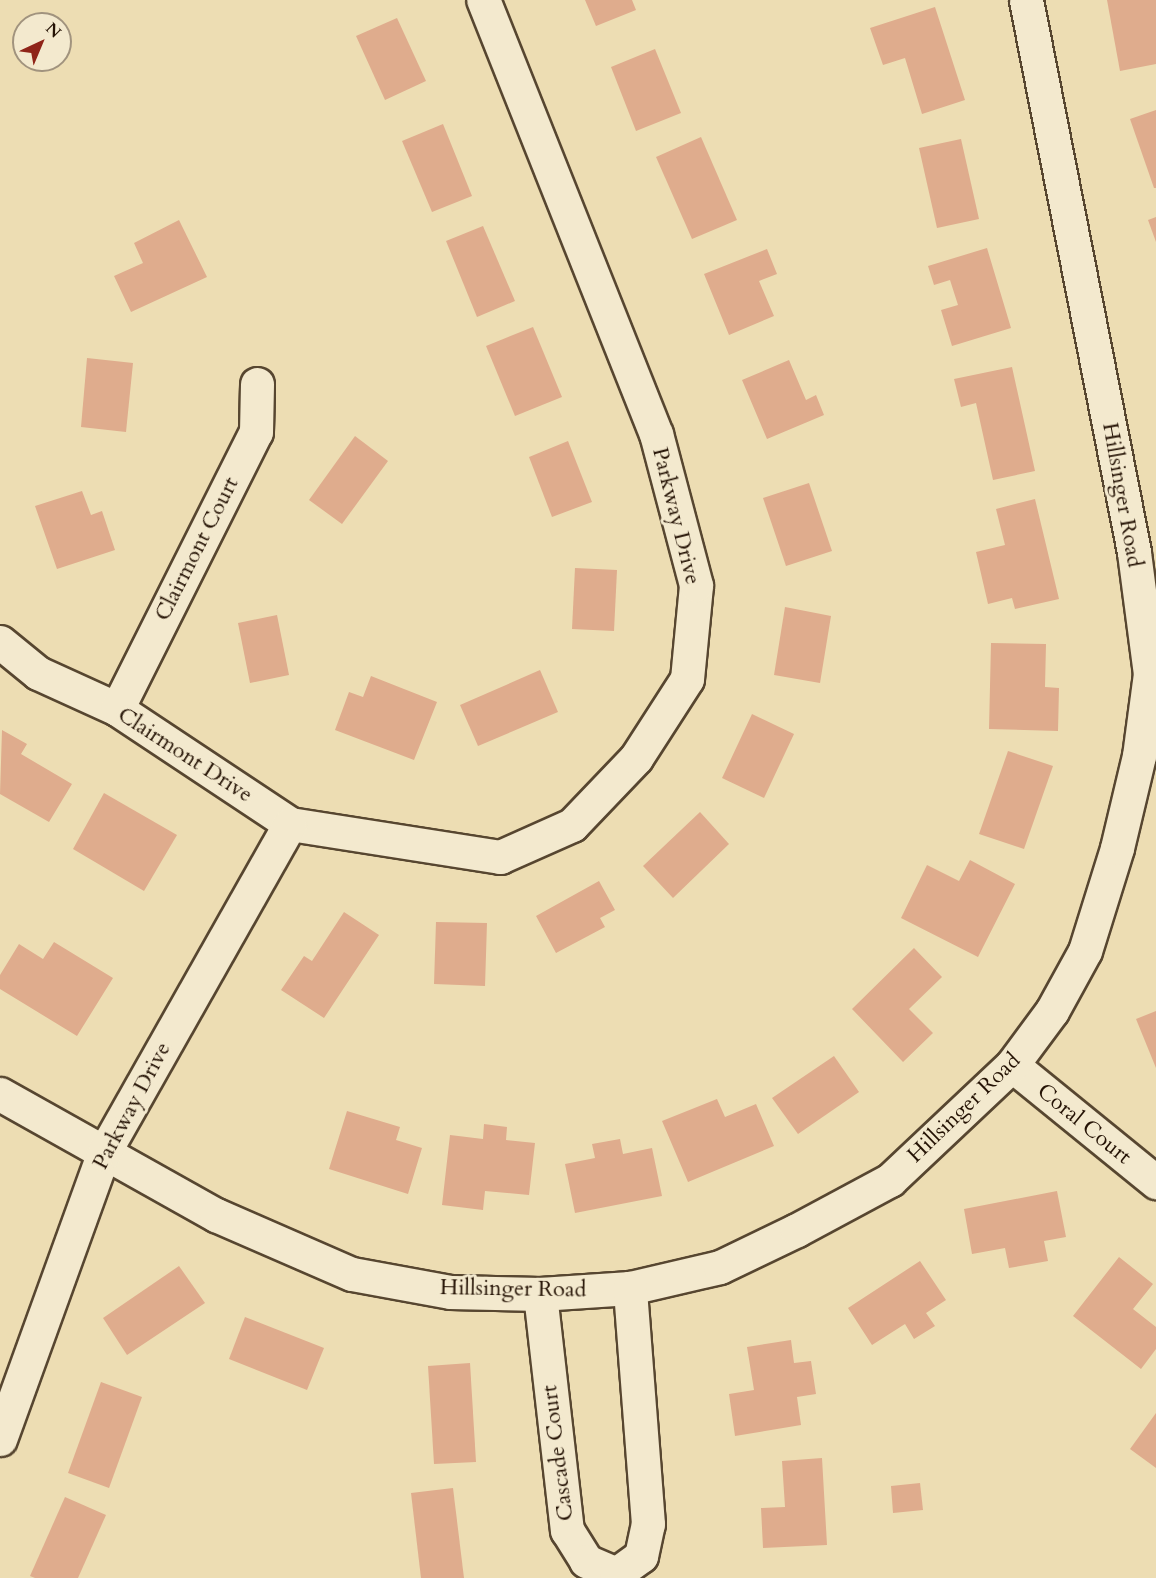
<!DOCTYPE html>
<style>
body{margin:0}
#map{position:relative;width:1156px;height:1578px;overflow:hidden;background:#edddb3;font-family:Cardo,serif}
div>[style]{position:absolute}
.building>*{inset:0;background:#dfac8d}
.roads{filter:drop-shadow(2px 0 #574630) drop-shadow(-2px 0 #574630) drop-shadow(0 2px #574630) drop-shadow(0 -2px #574630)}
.street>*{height:33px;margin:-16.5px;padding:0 16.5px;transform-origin:16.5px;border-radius:16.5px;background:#f3e9ce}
span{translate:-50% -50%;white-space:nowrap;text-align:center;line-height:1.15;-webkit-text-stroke:6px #f3e9ce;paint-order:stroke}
.street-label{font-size:22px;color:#251305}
.north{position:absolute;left:12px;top:12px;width:60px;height:60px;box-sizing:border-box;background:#f3e9ce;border:2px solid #a1937e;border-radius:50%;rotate:44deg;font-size:16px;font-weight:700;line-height:24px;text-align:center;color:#251305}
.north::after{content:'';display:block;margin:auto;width:21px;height:27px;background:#8f2418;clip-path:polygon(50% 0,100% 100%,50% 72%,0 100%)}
</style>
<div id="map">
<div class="building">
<div style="clip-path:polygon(585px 0,632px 0,636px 10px,596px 26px)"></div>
<div style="clip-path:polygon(1107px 0,1156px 0,1156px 64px,1120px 71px)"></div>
<div style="clip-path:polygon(935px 7px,965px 100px,922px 114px,905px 58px,883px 65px,870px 28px)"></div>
<div style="clip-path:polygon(397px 18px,426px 81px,385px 100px,356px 36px)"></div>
<div style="clip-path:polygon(655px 49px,681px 113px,636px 131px,611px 67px)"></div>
<div style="clip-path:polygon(1156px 110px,1156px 188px,1154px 188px,1130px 119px)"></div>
<div style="clip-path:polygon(443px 124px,472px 196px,432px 212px,402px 141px)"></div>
<div style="clip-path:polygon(701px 137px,737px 220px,692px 239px,656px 157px)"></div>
<div style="clip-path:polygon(961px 139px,979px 219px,937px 228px,919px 148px)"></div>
<div style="clip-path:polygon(1156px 217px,1156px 242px,1148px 220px)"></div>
<div style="clip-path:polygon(179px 220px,207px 277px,131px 312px,114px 276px,143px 263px,134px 243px)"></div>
<div style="clip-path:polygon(483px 226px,515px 301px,477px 317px,446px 241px)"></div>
<div style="clip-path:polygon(987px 248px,1011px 328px,952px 346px,941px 310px,958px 305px,950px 280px,934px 285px,928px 266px)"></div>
<div style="clip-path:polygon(767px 249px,777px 274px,759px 281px,774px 316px,729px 335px,704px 274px)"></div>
<div style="clip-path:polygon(533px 327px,562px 397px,515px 416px,486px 346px)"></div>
<div style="clip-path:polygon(87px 358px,133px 363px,126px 432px,81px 427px)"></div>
<div style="clip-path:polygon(789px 360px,806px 400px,816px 395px,824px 415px,767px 439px,742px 380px)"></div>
<div style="clip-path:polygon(1012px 367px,1035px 471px,993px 480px,976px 403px,961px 407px,954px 379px)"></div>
<div style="clip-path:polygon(355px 436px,388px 461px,342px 524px,309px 500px)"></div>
<div style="clip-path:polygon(568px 441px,592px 502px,552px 517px,529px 457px)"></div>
<div style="clip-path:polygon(809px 483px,832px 551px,786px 566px,763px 498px)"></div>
<div style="clip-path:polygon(82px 491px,91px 515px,102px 511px,115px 550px,57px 569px,35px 506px)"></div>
<div style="clip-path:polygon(1035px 499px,1059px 599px,1015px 609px,1012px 598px,988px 604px,976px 552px,1005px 545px,996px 509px)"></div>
<div style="clip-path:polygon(575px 568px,617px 570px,614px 631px,572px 629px)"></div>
<div style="clip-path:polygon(785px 607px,831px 616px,820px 683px,774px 675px)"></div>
<div style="clip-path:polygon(277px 615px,289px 675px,250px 683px,238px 623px)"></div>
<div style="clip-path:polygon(991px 643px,1046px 644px,1045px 687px,1059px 688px,1058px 731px,989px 729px)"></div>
<div style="clip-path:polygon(540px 670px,558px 712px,478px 746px,460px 705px)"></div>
<div style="clip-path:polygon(371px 676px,437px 702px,414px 760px,335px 730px,349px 692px,363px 697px)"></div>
<div style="clip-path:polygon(752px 714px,794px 734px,764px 798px,722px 778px)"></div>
<div style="clip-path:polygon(2px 730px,27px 744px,21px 754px,72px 784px,49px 822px,0 794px)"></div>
<div style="clip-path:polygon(1008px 751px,1053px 766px,1024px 849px,979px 834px)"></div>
<div style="clip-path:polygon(104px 793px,177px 835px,144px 891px,73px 849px)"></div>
<div style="clip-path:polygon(700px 812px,729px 844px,673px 898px,643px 866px)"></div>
<div style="clip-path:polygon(970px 860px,1015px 884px,978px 957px,901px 918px,927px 865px,959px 881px)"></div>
<div style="clip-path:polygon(599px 881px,615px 910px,600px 918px,605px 927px,556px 953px,536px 916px)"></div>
<div style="clip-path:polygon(344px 912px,379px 935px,324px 1018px,281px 990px,304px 956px,312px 961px)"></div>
<div style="clip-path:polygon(436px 922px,487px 923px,485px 986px,434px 984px)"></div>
<div style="clip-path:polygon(54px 942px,113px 978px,77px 1036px,0 989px,0 975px,19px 944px,43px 959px)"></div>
<div style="clip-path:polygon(914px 948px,942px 977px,909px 1009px,933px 1033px,903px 1062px,852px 1009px)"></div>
<div style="clip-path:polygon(1156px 1011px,1156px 1068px,1136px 1019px)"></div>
<div style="clip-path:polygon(834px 1056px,859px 1092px,798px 1134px,772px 1098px)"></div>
<div style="clip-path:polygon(717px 1099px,725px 1117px,756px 1104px,774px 1146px,688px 1182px,662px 1121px)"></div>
<div style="clip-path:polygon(347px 1111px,400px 1127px,396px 1140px,422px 1148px,408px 1194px,329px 1169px)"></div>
<div style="clip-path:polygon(484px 1124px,507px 1127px,506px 1140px,535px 1143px,529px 1195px,485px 1191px,483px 1210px,442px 1205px,450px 1135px,483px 1139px)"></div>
<div style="clip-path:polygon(620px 1139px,623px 1154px,652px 1148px,662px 1196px,575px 1213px,565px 1164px,595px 1158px,592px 1144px)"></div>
<div style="clip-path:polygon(1057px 1191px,1066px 1237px,1044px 1241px,1048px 1261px,1009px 1268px,1005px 1248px,972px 1254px,964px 1209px)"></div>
<div style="clip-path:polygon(1119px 1257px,1153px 1284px,1133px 1309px,1156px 1327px,1156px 1349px,1141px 1369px,1073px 1316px)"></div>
<div style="clip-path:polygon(920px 1261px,946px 1300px,926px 1313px,935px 1326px,914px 1339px,905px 1324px,872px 1345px,848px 1308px)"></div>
<div style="clip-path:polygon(179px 1266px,205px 1303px,127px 1355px,103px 1318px)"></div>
<div style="clip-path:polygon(245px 1317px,324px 1348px,307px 1390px,229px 1359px)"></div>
<div style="clip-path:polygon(791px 1340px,794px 1363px,811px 1361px,816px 1394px,797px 1397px,801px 1425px,735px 1436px,729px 1394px,754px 1390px,747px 1347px)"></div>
<div style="clip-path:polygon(470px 1363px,476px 1462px,434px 1464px,428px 1366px)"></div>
<div style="clip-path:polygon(101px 1382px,142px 1397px,109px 1488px,68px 1473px)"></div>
<div style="clip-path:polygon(1156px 1413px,1156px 1468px,1130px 1449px)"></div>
<div style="clip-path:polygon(822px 1458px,827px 1545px,763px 1548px,761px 1508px,785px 1507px,782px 1461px)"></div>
<div style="clip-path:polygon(920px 1483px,923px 1510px,893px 1513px,891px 1486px)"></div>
<div style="clip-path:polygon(453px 1488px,464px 1578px,421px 1578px,411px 1493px)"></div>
<div style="clip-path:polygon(65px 1497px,106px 1515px,78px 1578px,35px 1578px,30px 1576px)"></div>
</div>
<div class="roads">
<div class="street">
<div style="left:0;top:642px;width:49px;rotate:39.2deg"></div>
<div style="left:38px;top:673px;width:87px;rotate:24.5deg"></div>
<div style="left:117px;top:709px;width:208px;rotate:33.6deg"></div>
<div style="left:290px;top:824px;width:213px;rotate:8.9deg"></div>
<div style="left:500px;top:857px;width:79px;rotate:-24deg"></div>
<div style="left:572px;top:825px;width:93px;rotate:-46.3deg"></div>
<div style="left:636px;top:758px;width:94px;rotate:-57.2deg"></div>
<div style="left:687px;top:679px;width:94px;rotate:-84.5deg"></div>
<div style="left:696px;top:585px;width:156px;rotate:-104.8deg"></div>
<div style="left:656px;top:434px;width:467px;rotate:-111.7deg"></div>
<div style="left:117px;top:709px;width:310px;rotate:-63.4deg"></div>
<div style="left:256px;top:432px;width:48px;rotate:-88.8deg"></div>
<div style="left:1012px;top:1065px;width:186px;rotate:39.1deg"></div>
<div style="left:0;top:1094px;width:248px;rotate:29.3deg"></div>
<div style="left:216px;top:1215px;width:148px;rotate:23.5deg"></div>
<div style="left:352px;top:1274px;width:100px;rotate:10.4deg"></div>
<div style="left:450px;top:1292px;width:90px;rotate:1.3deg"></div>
<div style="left:540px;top:1294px;width:90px;rotate:-3.8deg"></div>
<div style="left:630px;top:1288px;width:92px;rotate:-13.1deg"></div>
<div style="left:720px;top:1267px;width:85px;rotate:-25.7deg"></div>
<div style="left:797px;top:1230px;width:106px;rotate:-28.3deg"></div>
<div style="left:890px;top:1180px;width:168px;rotate:-43.3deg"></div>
<div style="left:1012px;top:1065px;width:67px;rotate:-53.5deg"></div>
<div style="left:1052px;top:1011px;width:68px;rotate:-61.2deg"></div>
<div style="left:1085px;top:951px;width:108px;rotate:-72.7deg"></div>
<div style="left:1117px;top:848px;width:95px;rotate:-76.6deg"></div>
<div style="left:1139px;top:756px;width:83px;rotate:-82.4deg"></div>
<div style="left:1150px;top:674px;width:123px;rotate:-97.5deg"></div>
<div style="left:1134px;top:552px;width:562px;rotate:-101.07deg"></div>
<div style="left:540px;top:1294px;width:238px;rotate:83.5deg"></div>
<div style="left:567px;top:1530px;width:36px;rotate:58deg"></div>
<div style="left:586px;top:1561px;width:33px;rotate:23deg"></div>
<div style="left:616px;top:1574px;width:31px;rotate:-36deg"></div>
<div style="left:641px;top:1556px;width:33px;rotate:-78deg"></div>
<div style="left:648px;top:1524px;width:237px;rotate:-94.4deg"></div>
<div style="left:0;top:1439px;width:303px;rotate:-70.1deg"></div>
<div style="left:103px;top:1154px;width:379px;rotate:-60.5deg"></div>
</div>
</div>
<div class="street-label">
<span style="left:1122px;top:495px;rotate:80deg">Hillsinger Road</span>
<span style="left:676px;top:516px;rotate:76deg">Parkway Drive</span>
<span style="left:197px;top:549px;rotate:-63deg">Clairmont Court</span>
<span style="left:185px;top:755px;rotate:33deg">Clairmont Drive</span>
<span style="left:132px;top:1106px;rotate:-62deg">Parkway Drive</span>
<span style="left:964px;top:1108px;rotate:-44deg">Hillsinger Road</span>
<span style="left:1084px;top:1124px;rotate:39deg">Coral Court</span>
<span style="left:513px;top:1289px;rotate:1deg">Hillsinger Road</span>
<span style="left:558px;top:1453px;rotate:-97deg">Cascade Court</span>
</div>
<div class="north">N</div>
</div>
